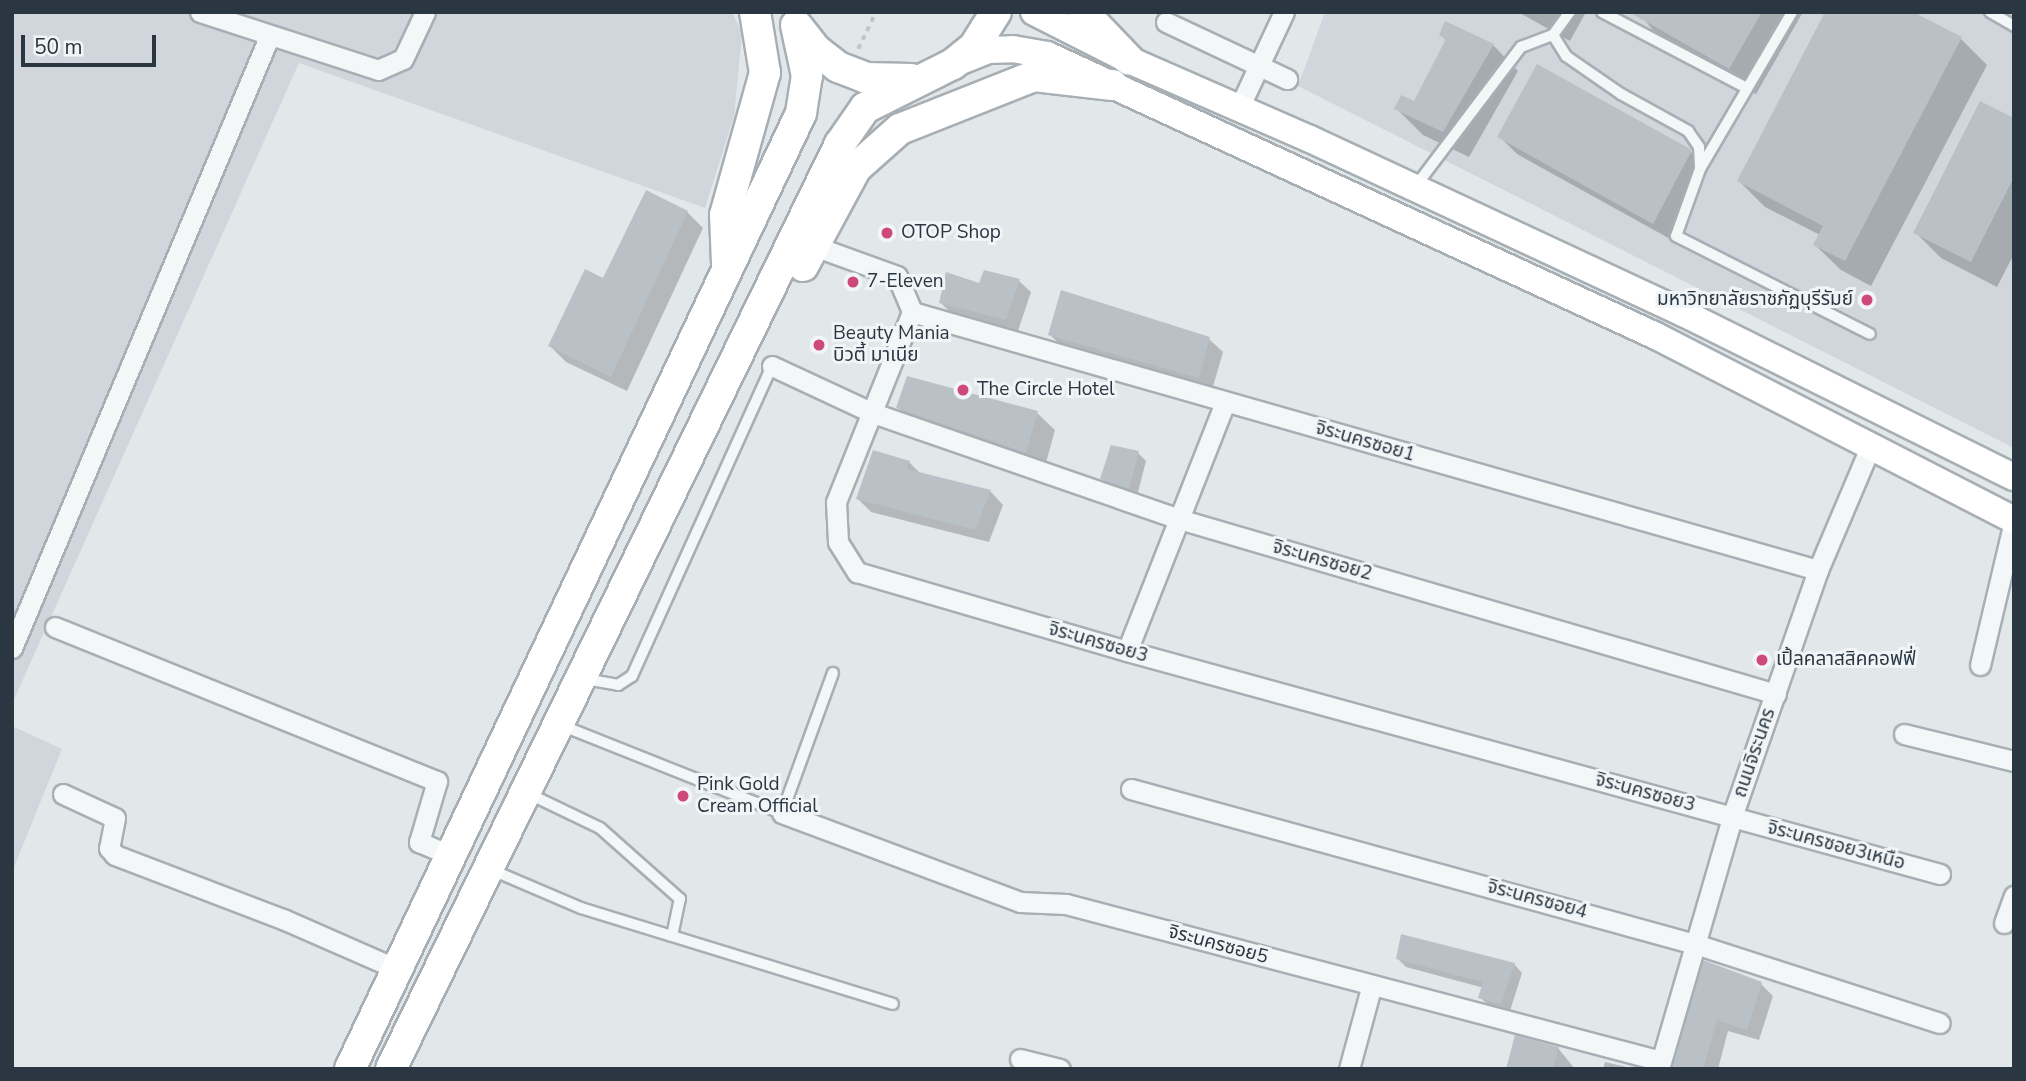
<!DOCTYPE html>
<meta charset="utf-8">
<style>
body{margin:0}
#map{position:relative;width:2026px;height:1081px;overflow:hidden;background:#e2e7ea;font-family:"Nunito Sans","Noto Sans Thai",sans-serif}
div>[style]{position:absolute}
.built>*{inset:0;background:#d0d6dc}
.shadow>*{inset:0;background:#0003}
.building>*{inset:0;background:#b9c1c7}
.path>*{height:3.5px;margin-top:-1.75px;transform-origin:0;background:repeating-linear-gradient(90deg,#bfc5c9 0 5px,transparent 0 10px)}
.roads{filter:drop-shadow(2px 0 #a7afb4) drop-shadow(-2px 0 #a7afb4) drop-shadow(0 2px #a7afb4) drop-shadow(0 -2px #a7afb4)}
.lane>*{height:10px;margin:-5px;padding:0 5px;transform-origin:5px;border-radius:5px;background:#f4f7f8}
.street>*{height:19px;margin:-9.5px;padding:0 9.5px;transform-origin:9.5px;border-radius:9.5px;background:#f4f7f8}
.secondary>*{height:26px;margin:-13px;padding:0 13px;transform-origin:13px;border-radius:13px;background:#fff}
.primary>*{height:30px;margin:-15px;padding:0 15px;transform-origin:15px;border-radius:15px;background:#fff}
.dots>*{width:19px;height:19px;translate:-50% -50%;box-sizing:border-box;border:4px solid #f1f5f7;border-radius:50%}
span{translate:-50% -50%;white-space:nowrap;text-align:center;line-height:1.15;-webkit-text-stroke:6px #f1f5f7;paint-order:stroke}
.poi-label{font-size:19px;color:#2a3742}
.left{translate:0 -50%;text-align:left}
.right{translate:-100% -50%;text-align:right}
.street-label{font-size:19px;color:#2a3742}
.frame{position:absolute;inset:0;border:14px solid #2a3742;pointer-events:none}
.scale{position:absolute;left:21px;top:35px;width:135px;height:32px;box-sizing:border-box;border:4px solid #2a3742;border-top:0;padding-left:9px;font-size:21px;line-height:24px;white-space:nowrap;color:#2a3742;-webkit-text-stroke:5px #f1f5f7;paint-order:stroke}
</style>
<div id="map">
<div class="built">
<div style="clip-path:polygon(12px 12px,732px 12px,742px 33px,734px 116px,705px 208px,299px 63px,12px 704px)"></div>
<div style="clip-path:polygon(1325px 12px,2014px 12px,2014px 448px,1298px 86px)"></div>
<div style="clip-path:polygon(12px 726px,62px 749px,12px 872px)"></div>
</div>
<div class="shadow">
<div style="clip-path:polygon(1518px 12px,1586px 12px,1570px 41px)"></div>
<div style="clip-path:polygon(1638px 12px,1803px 12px,1756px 94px,1662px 41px)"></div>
<div style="clip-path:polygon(1441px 35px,1493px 45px,1518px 71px,1469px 157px,1423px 135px,1397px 109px,1415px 104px,1447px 41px)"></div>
<div style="clip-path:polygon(1961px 39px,1987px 65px,1871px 286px,1841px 270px,1815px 245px,1820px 235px,1765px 207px,1739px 181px)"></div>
<div style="clip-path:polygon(2014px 120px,2014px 254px,1997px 287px,1941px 258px,1915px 232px)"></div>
<div style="clip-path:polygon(1499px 136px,1691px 152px,1708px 170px,1672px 240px,1517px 154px)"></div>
<div style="clip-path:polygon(687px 212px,703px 228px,627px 391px,566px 362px,550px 346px,604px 280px)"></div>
<div style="clip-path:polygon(1019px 281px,1031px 292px,1018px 331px,952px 314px,940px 302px,981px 285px)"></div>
<div style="clip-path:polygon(1050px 335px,1209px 339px,1223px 352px,1212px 390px,1064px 348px)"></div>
<div style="clip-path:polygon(898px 407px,1037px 413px,1055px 430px,1044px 470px,916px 425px)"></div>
<div style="clip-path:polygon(1138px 453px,1146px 461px,1137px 496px,1110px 487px,1102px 478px)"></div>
<div style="clip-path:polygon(909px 462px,922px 475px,990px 491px,1003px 505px,989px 542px,871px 512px,858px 499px)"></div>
<div style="clip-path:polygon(1398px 959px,1514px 964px,1522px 973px,1510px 1011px,1489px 1006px,1480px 997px,1484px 988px,1406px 967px)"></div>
<div style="clip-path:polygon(1705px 962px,1761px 984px,1773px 996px,1759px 1040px,1728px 1031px,1718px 1069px,1674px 1069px)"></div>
<div style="clip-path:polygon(1558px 1048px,1575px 1069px,1508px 1069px)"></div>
<div style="clip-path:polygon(1605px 1062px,1635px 1069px,1603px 1069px)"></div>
</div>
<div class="building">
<div style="clip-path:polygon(1629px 12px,1762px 12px,1729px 69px)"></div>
<div style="clip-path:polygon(1825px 12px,1913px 12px,1962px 37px,1845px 261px,1813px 245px,1823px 226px,1737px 181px)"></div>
<div style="clip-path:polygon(1445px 21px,1494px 44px,1443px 132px,1394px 109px,1401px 95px,1414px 101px,1446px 39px,1439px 35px)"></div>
<div style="clip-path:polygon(1537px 64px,1692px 150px,1653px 224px,1497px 137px)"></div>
<div style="clip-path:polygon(1980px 101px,2014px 118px,2014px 177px,1971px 262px,1913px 233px)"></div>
<div style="clip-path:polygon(646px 190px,688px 211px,611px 377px,548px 346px,585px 269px,603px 278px)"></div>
<div style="clip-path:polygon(984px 270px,1020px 279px,1006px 320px,939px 303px,946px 272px,979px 283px)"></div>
<div style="clip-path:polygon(1061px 290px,1210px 337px,1199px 378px,1048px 335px)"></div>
<div style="clip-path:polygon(907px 376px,1038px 411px,1026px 453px,896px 408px)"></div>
<div style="clip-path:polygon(1111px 445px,1139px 451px,1129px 489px,1100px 479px)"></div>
<div style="clip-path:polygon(873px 450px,910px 461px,907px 469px,991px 490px,975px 530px,856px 499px)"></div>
<div style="clip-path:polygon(1401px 934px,1515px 963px,1501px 1004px,1478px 998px,1483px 982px,1396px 959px)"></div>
<div style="clip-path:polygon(1703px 960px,1762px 982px,1747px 1030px,1717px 1020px,1703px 1069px,1672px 1069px)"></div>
<div style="clip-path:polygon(1515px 1035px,1559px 1047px,1553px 1069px,1506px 1069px)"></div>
</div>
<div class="path">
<div style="left:858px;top:49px;width:41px;rotate:-64.1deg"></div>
</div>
<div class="roads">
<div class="lane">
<div style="left:1602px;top:12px;width:164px;rotate:27.7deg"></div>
<div style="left:1990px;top:12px;width:28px;rotate:30deg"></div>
<div style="left:1553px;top:35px;width:25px;rotate:58deg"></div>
<div style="left:1566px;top:56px;width:67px;rotate:34.6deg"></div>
<div style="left:1621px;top:94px;width:77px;rotate:28.9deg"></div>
<div style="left:1688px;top:131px;width:19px;rotate:55deg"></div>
<div style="left:1699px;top:147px;width:22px;rotate:87deg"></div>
<div style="left:1700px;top:169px;width:71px;rotate:109.7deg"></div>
<div style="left:1676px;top:236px;width:217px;rotate:26.8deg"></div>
<div style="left:1700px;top:169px;width:182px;rotate:-59.6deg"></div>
<div style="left:1415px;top:187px;width:176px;rotate:-52.9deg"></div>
<div style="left:1521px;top:47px;width:34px;rotate:-21deg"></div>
<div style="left:1553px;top:35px;width:29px;rotate:-54deg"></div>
<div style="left:585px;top:679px;width:34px;rotate:10deg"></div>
<div style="left:618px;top:685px;width:17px;rotate:-33deg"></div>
<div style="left:632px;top:676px;width:340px;rotate:-65.7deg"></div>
<div style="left:563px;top:726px;width:236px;rotate:21.7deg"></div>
<div style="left:782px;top:813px;width:149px;rotate:-70deg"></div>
<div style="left:492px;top:870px;width:97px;rotate:23.1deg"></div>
<div style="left:581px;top:908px;width:95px;rotate:17.1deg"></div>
<div style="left:672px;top:936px;width:38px;rotate:-78deg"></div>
<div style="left:680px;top:899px;width:107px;rotate:-138.4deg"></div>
<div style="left:600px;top:828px;width:79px;rotate:-154.4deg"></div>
<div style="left:672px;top:936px;width:231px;rotate:17.1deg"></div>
</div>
<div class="street">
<div style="left:200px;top:12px;width:187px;rotate:18deg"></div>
<div style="left:378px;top:70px;width:27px;rotate:-24deg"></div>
<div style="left:403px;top:59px;width:52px;rotate:-64.9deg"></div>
<div style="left:1166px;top:22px;width:134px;rotate:25.2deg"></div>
<div style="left:1239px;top:108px;width:106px;rotate:-64.9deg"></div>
<div style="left:814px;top:246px;width:88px;rotate:19.9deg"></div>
<div style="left:897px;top:276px;width:39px;rotate:67deg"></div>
<div style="left:912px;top:312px;width:205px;rotate:111.8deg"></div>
<div style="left:836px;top:502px;width:40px;rotate:87.1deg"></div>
<div style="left:838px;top:542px;width:36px;rotate:58deg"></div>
<div style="left:857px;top:572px;width:281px;rotate:16.3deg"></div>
<div style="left:1127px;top:651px;width:843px;rotate:15.34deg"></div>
<div style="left:912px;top:312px;width:942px;rotate:15.9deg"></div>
<div style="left:772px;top:366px;width:111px;rotate:25deg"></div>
<div style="left:873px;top:413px;width:324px;rotate:19.1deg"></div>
<div style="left:1179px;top:519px;width:622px;rotate:16.34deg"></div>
<div style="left:55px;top:627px;width:412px;rotate:22deg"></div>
<div style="left:437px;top:781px;width:64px;rotate:106.4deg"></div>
<div style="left:419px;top:842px;width:34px;rotate:23deg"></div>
<div style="left:12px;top:648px;width:663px;rotate:-67.19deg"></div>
<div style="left:1127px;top:651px;width:268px;rotate:-68.5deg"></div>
<div style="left:1980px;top:665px;width:148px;rotate:-76.7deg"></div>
<div style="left:1904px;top:734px;width:113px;rotate:13.8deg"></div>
<div style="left:1131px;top:789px;width:585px;rotate:15.37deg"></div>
<div style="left:1695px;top:944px;width:257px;rotate:17.9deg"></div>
<div style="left:63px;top:794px;width:57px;rotate:24.8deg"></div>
<div style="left:115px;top:818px;width:31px;rotate:101deg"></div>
<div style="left:109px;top:848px;width:9px;rotate:49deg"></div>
<div style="left:115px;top:855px;width:180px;rotate:20.9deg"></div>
<div style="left:283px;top:919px;width:124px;rotate:23.7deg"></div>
<div style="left:782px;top:813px;width:254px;rotate:20.5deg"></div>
<div style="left:1020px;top:902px;width:46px;rotate:2.5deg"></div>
<div style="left:1066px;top:904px;width:615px;rotate:14.78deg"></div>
<div style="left:2004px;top:923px;width:29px;rotate:-70deg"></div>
<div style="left:1020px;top:1059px;width:41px;rotate:14deg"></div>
<div style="left:1349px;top:1069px;width:84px;rotate:-74.8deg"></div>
<div style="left:1659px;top:1069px;width:262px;rotate:-73.8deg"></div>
<div style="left:1732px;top:817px;width:262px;rotate:-70.8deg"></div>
<div style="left:1818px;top:570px;width:136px;rotate:-67deg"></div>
</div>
<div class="secondary">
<div style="left:1034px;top:12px;width:106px;rotate:26.8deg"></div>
<div style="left:1129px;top:60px;width:197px;rotate:23.6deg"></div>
<div style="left:1310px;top:139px;width:412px;rotate:25deg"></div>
<div style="left:1683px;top:313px;width:369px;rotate:26.4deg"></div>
<div style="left:956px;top:63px;width:35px;rotate:-22deg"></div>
<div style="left:989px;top:50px;width:24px;rotate:-2deg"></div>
<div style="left:1013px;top:49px;width:35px;rotate:10deg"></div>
<div style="left:1047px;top:55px;width:671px;rotate:24.77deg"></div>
<div style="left:1656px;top:336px;width:403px;rotate:27.2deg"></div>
</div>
<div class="primary">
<div style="left:1083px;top:12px;width:66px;rotate:46.2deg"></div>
<div style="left:798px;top:27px;width:28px;rotate:52deg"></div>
<div style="left:815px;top:49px;width:29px;rotate:38deg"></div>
<div style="left:838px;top:67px;width:30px;rotate:21deg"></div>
<div style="left:866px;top:78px;width:45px;rotate:1.3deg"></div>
<div style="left:727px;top:264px;width:49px;rotate:-92.3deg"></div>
<div style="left:725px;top:215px;width:148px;rotate:-74.3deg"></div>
<div style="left:765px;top:73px;width:62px;rotate:-99.3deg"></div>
<div style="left:803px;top:266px;width:111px;rotate:-61.6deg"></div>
<div style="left:856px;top:168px;width:59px;rotate:-41.6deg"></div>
<div style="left:900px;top:129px;width:144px;rotate:-21.6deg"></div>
<div style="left:1034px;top:76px;width:79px;rotate:6.6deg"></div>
<div style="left:350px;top:1069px;width:1057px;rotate:-64.74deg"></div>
<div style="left:801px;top:113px;width:37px;rotate:-81deg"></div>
<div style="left:807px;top:76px;width:52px;rotate:-102.2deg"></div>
<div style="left:391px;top:1069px;width:1028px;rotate:-64.11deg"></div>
<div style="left:840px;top:144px;width:44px;rotate:-55.2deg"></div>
<div style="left:865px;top:108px;width:98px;rotate:-26.6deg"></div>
<div style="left:953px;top:64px;width:27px;rotate:-39deg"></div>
<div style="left:974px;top:47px;width:41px;rotate:-57.8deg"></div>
</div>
</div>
<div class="dots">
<div style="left:887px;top:233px;background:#cd4978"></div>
<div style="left:853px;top:282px;background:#cd4978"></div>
<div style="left:1867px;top:300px;background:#cd4978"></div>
<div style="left:819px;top:345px;background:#cd4978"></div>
<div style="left:963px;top:390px;background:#cd4978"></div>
<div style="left:1762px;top:660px;background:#cd4978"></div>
<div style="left:683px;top:796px;background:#cd4978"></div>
</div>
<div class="poi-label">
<span class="left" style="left:901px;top:233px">OTOP Shop</span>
<span class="left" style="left:867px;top:282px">7-Eleven</span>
<span class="right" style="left:1853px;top:300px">มหาวิทยาลัยราชภัฏบุรีรัมย์</span>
<span class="left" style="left:833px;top:345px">Beauty Mania<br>บิวตี้ มาเนีย</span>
<span class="left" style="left:977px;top:390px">The Circle Hotel</span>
<span class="left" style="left:1776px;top:660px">เปิ้ลคลาสสิคคอฟฟี่</span>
<span class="left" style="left:697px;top:796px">Pink Gold<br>Cream Official</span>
</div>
<div class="street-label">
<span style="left:1365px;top:442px;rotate:16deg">จิระนครซอย1</span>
<span style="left:1322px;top:561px;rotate:16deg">จิระนครซอย2</span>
<span style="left:1098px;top:643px;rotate:16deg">จิระนครซอย3</span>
<span style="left:1755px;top:753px;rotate:-71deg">ถนนจิระนคร</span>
<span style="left:1645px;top:793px;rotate:15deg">จิระนครซอย3</span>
<span style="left:1836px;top:846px;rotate:15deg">จิระนครซอย3เหนือ</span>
<span style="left:1537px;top:900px;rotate:15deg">จิระนครซอย4</span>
<span style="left:1218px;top:945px;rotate:15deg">จิระนครซอย5</span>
</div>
<div class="frame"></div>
<div class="scale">50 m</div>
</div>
